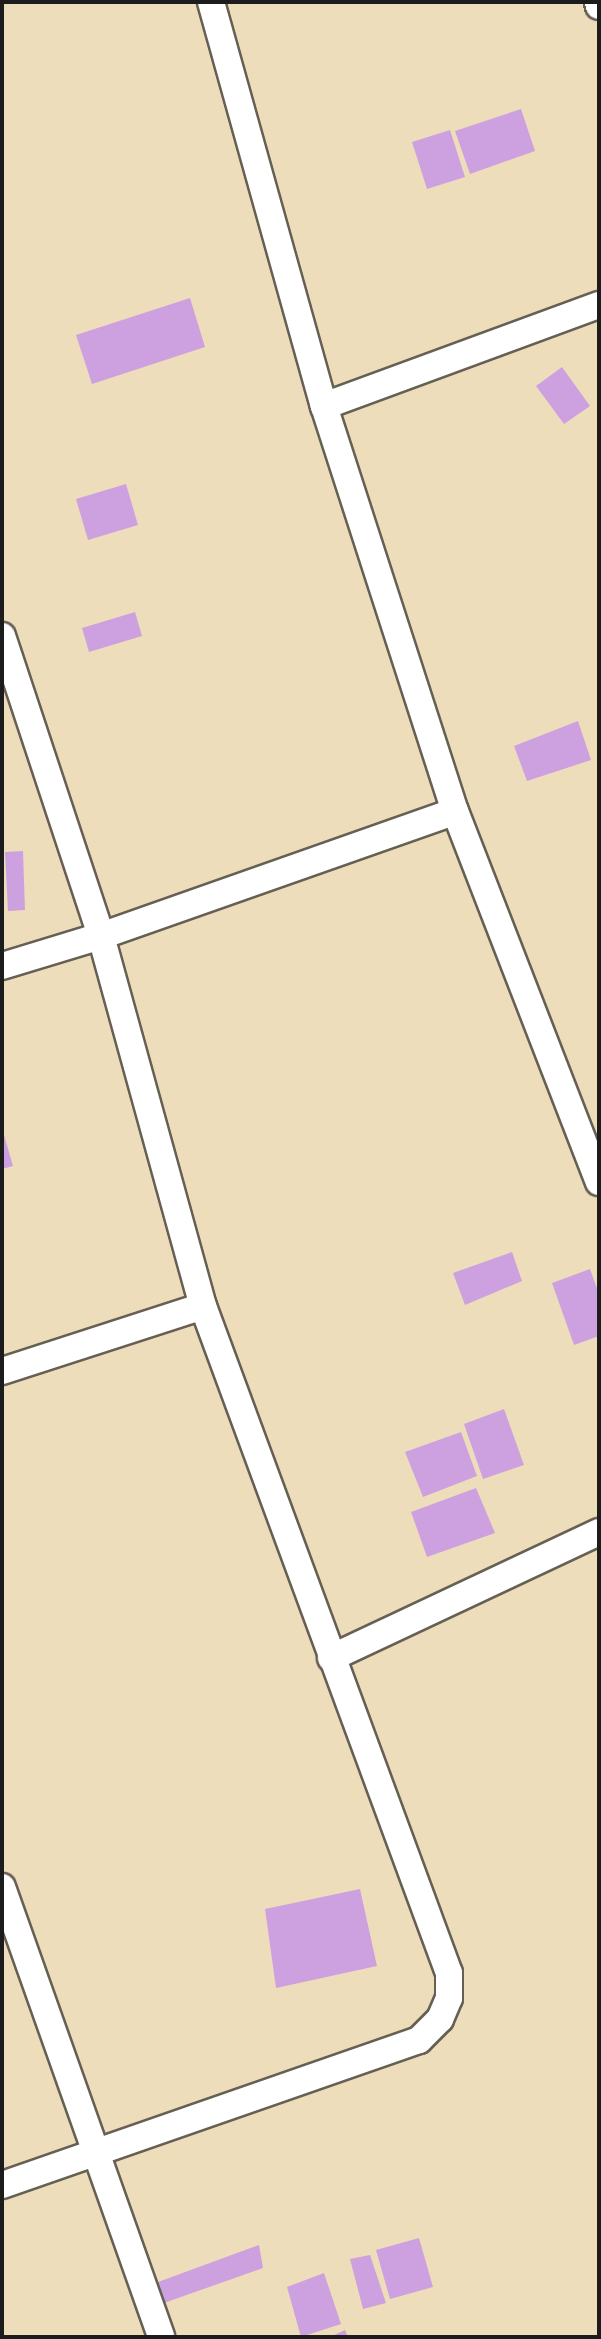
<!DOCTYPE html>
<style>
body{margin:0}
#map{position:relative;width:601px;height:2339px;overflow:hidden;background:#edb;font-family:"Gochi Hand",sans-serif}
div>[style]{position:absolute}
.building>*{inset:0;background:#cda1df}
.roads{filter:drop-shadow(2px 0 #666054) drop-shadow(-2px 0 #666054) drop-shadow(0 2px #666054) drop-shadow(0 -2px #666054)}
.minor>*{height:26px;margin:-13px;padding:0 13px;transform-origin:13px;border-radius:13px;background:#fff}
span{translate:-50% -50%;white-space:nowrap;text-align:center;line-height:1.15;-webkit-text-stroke:5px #fbf7ec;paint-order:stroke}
.frame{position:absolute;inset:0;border:4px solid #1c1c1c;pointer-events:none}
</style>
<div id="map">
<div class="building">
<div style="clip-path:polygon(521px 109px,535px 151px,470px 174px,455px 131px)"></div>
<div style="clip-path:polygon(450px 130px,465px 177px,427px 189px,412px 142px)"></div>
<div style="clip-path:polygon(190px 298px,205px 347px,92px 384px,76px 335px)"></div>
<div style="clip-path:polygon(562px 367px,590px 406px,564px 424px,536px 386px)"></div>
<div style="clip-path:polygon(126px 484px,138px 525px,88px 540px,76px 499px)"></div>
<div style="clip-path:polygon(135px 612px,142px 636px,89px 652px,82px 628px)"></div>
<div style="clip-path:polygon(578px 721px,591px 760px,527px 781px,514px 746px)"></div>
<div style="clip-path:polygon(23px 851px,25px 910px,8px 911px,5px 852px)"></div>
<div style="clip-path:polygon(2px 1128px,13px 1166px,2px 1169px)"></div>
<div style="clip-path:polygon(512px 1252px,522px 1281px,465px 1305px,453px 1273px)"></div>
<div style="clip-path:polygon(590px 1269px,599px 1294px,599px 1336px,574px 1345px,552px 1283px)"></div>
<div style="clip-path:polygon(504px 1409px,524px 1465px,483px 1479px,464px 1424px)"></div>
<div style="clip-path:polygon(461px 1432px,477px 1476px,423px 1497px,405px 1452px)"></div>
<div style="clip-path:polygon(476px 1488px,495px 1533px,427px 1557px,411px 1512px)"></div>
<div style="clip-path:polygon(360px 1889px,377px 1966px,276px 1988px,265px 1909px)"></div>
<div style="clip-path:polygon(419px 2238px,433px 2287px,390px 2299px,376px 2250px)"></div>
<div style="clip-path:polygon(259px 2245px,263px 2268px,164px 2303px,158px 2282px)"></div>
<div style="clip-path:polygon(370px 2255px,386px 2303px,363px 2309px,350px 2259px)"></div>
<div style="clip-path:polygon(324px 2273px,341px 2324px,301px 2337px,287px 2287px)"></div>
<div style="clip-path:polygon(345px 2330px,348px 2337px,330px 2337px)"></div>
</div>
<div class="roads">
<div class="minor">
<div style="left:211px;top:2px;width:420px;rotate:74.4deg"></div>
<div style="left:324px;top:406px;width:426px;rotate:72.1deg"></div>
<div style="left:455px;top:811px;width:398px;rotate:68.8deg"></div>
<div style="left:598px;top:2px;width:4px;rotate:76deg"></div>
<div style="left:324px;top:406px;width:293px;rotate:-20.2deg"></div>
<div style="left:2px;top:636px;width:316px;rotate:71.7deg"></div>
<div style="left:101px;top:936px;width:384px;rotate:74.6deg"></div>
<div style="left:203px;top:1306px;width:711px;rotate:69.76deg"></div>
<div style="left:449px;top:1973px;width:25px;rotate:90deg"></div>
<div style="left:449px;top:1998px;width:23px;rotate:113deg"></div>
<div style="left:440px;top:2019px;width:30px;rotate:135deg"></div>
<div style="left:419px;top:2040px;width:441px;rotate:160.8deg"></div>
<div style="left:2px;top:966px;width:103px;rotate:-16.9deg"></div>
<div style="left:101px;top:936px;width:375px;rotate:-19.4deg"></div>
<div style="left:2px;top:1371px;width:211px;rotate:-17.9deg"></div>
<div style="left:331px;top:1658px;width:296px;rotate:-25.2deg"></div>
<div style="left:2px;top:1887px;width:477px;rotate:70.5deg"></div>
</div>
</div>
<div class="frame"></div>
</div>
